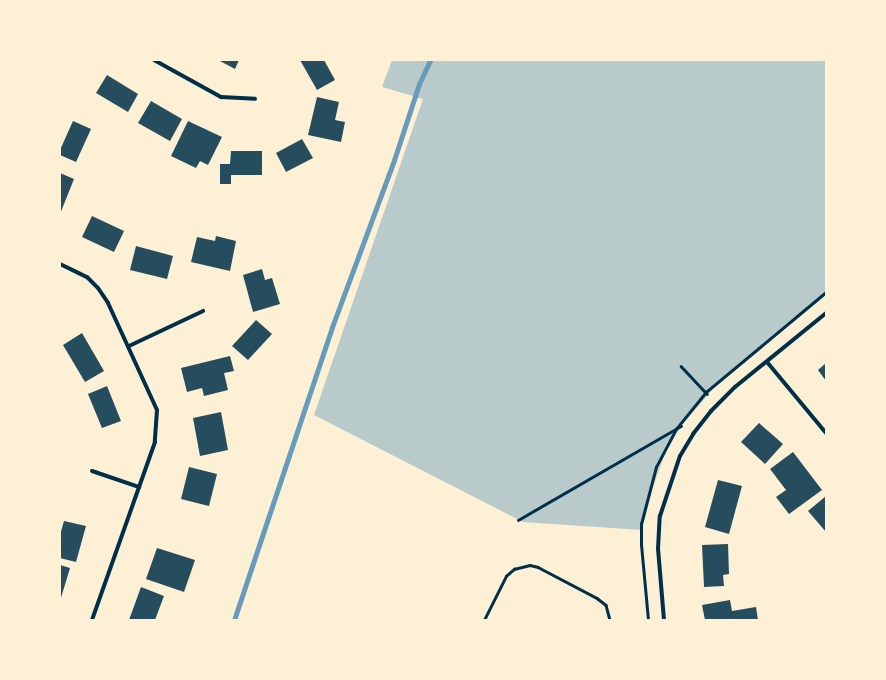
<!DOCTYPE html>
<style>
body{margin:0}
#map{position:relative;width:886px;height:680px;overflow:hidden;background:#fdf0d5;font-family:"Golos Text",sans-serif}
div>[style]{position:absolute}
.green>*{inset:0;background:#b9caca}
.stream>*{height:5px;margin:-2.5px;padding:0 2.5px;transform-origin:2.5px;border-radius:2.5px;background:#669bbc}
.building>*{inset:0;background:#264d5e}
.path>*{height:2.5px;margin:-1.25px;padding:0 1.25px;transform-origin:1.25px;border-radius:1.25px;background:#003049}
.minor>*{height:4px;margin:-2px;padding:0 2px;transform-origin:2px;border-radius:2px;background:#003049}
span{translate:-50% -50%;white-space:nowrap;text-align:center;line-height:1.15;-webkit-text-stroke:3px #fdf0d5;paint-order:stroke}
.frame{position:absolute;inset:0;border:61px solid #fdf0d5;pointer-events:none}
</style>
<div id="map">
<div class="green">
<div style="clip-path:polygon(392px 60px,826px 60px,826px 295px,713px 389px,681px 426px,665px 453px,653px 487px,642px 530px,523px 522px,314px 415px,423px 99px,382px 87px)"></div>
</div>
<div class="stream">
<div style="left:234px;top:620px;width:309px;rotate:-71.5deg"></div>
<div style="left:332px;top:327px;width:178px;rotate:-69.6deg"></div>
<div style="left:394px;top:160px;width:80px;rotate:-71.8deg"></div>
<div style="left:419px;top:84px;width:26px;rotate:-65deg"></div>
</div>
<div class="building">
<div style="clip-path:polygon(218px 60px,239px 60px,235px 69px)"></div>
<div style="clip-path:polygon(300px 60px,324px 60px,335px 80px,317px 90px)"></div>
<div style="clip-path:polygon(107px 75px,138px 94px,128px 112px,96px 93px)"></div>
<div style="clip-path:polygon(317px 97px,339px 102px,335px 120px,345px 122px,341px 142px,308px 135px)"></div>
<div style="clip-path:polygon(151px 101px,182px 119px,170px 141px,138px 123px)"></div>
<div style="clip-path:polygon(73px 121px,91px 129px,76px 162px,60px 155px,60px 150px)"></div>
<div style="clip-path:polygon(188px 121px,222px 137px,208px 165px,200px 161px,196px 168px,171px 156px)"></div>
<div style="clip-path:polygon(302px 139px,313px 158px,286px 172px,276px 153px)"></div>
<div style="clip-path:polygon(231px 151px,262px 151px,262px 175px,231px 175px,231px 184px,220px 184px,220px 164px,230px 164px)"></div>
<div style="clip-path:polygon(60px 173px,74px 179px,60px 214px)"></div>
<div style="clip-path:polygon(92px 216px,124px 231px,114px 252px,82px 237px)"></div>
<div style="clip-path:polygon(216px 236px,236px 241px,230px 271px,191px 262px,197px 237px,215px 241px)"></div>
<div style="clip-path:polygon(136px 246px,173px 256px,167px 279px,130px 270px)"></div>
<div style="clip-path:polygon(262px 269px,265px 280px,272px 278px,280px 304px,253px 312px,243px 275px)"></div>
<div style="clip-path:polygon(256px 320px,272px 334px,248px 360px,232px 346px)"></div>
<div style="clip-path:polygon(82px 333px,104px 371px,85px 382px,63px 345px)"></div>
<div style="clip-path:polygon(230px 356px,234px 371px,224px 373px,228px 390px,204px 396px,202px 388px,187px 392px,181px 368px)"></div>
<div style="clip-path:polygon(826px 363px,826px 381px,818px 370px)"></div>
<div style="clip-path:polygon(107px 386px,121px 421px,102px 428px,88px 394px)"></div>
<div style="clip-path:polygon(221px 412px,228px 450px,200px 456px,193px 418px)"></div>
<div style="clip-path:polygon(759px 423px,783px 444px,765px 464px,741px 442px)"></div>
<div style="clip-path:polygon(793px 452px,822px 490px,789px 514px,776px 497px,786px 490px,770px 469px)"></div>
<div style="clip-path:polygon(189px 467px,217px 474px,209px 506px,181px 499px)"></div>
<div style="clip-path:polygon(718px 480px,742px 486px,729px 534px,705px 527px)"></div>
<div style="clip-path:polygon(826px 496px,826px 532px,808px 511px)"></div>
<div style="clip-path:polygon(64px 521px,86px 526px,76px 562px,60px 558px,60px 535px)"></div>
<div style="clip-path:polygon(728px 544px,729px 574px,723px 575px,724px 586px,704px 587px,702px 545px)"></div>
<div style="clip-path:polygon(157px 548px,195px 560px,184px 592px,146px 579px)"></div>
<div style="clip-path:polygon(60px 565px,70px 568px,60px 601px)"></div>
<div style="clip-path:polygon(141px 587px,164px 596px,155px 620px,129px 620px)"></div>
<div style="clip-path:polygon(730px 600px,732px 611px,756px 607px,758px 620px,705px 620px,702px 605px)"></div>
</div>
<div class="path">
<div style="left:681px;top:366px;width:38px;rotate:47deg"></div>
<div style="left:518px;top:520px;width:188px;rotate:-30deg"></div>
<div style="left:484px;top:620px;width:49px;rotate:-63.4deg"></div>
<div style="left:506px;top:576px;width:11px;rotate:-41deg"></div>
<div style="left:514px;top:569px;width:16px;rotate:-14deg"></div>
<div style="left:530px;top:565px;width:8px;rotate:14deg"></div>
<div style="left:538px;top:567px;width:67px;rotate:27.7deg"></div>
<div style="left:597px;top:598px;width:11px;rotate:38deg"></div>
<div style="left:606px;top:605px;width:16px;rotate:75deg"></div>
<div style="left:648px;top:620px;width:75px;rotate:-95.3deg"></div>
<div style="left:641px;top:545px;width:21px;rotate:-90deg"></div>
<div style="left:641px;top:524px;width:59px;rotate:-75.3deg"></div>
<div style="left:656px;top:467px;width:43px;rotate:-62.2deg"></div>
<div style="left:676px;top:429px;width:48px;rotate:-51deg"></div>
<div style="left:706px;top:392px;width:156px;rotate:-39.8deg"></div>
</div>
<div class="minor">
<div style="left:154px;top:60px;width:77px;rotate:28.9deg"></div>
<div style="left:221px;top:97px;width:34px;rotate:3deg"></div>
<div style="left:60px;top:264px;width:30px;rotate:26deg"></div>
<div style="left:87px;top:277px;width:16px;rotate:45deg"></div>
<div style="left:98px;top:288px;width:18px;rotate:56deg"></div>
<div style="left:108px;top:303px;width:118px;rotate:65.4deg"></div>
<div style="left:157px;top:410px;width:32px;rotate:94deg"></div>
<div style="left:155px;top:442px;width:189px;rotate:109.5deg"></div>
<div style="left:129px;top:346px;width:82px;rotate:-25.3deg"></div>
<div style="left:767px;top:362px;width:92px;rotate:50.3deg"></div>
<div style="left:92px;top:471px;width:50px;rotate:18.8deg"></div>
<div style="left:664px;top:620px;width:71px;rotate:-94.8deg"></div>
<div style="left:658px;top:549px;width:33px;rotate:-87deg"></div>
<div style="left:660px;top:516px;width:63px;rotate:-71.6deg"></div>
<div style="left:680px;top:456px;width:26px;rotate:-59deg"></div>
<div style="left:693px;top:434px;width:29px;rotate:-52deg"></div>
<div style="left:711px;top:411px;width:34px;rotate:-45deg"></div>
<div style="left:735px;top:387px;width:117px;rotate:-39.1deg"></div>
</div>
<div class="frame"></div>
</div>
